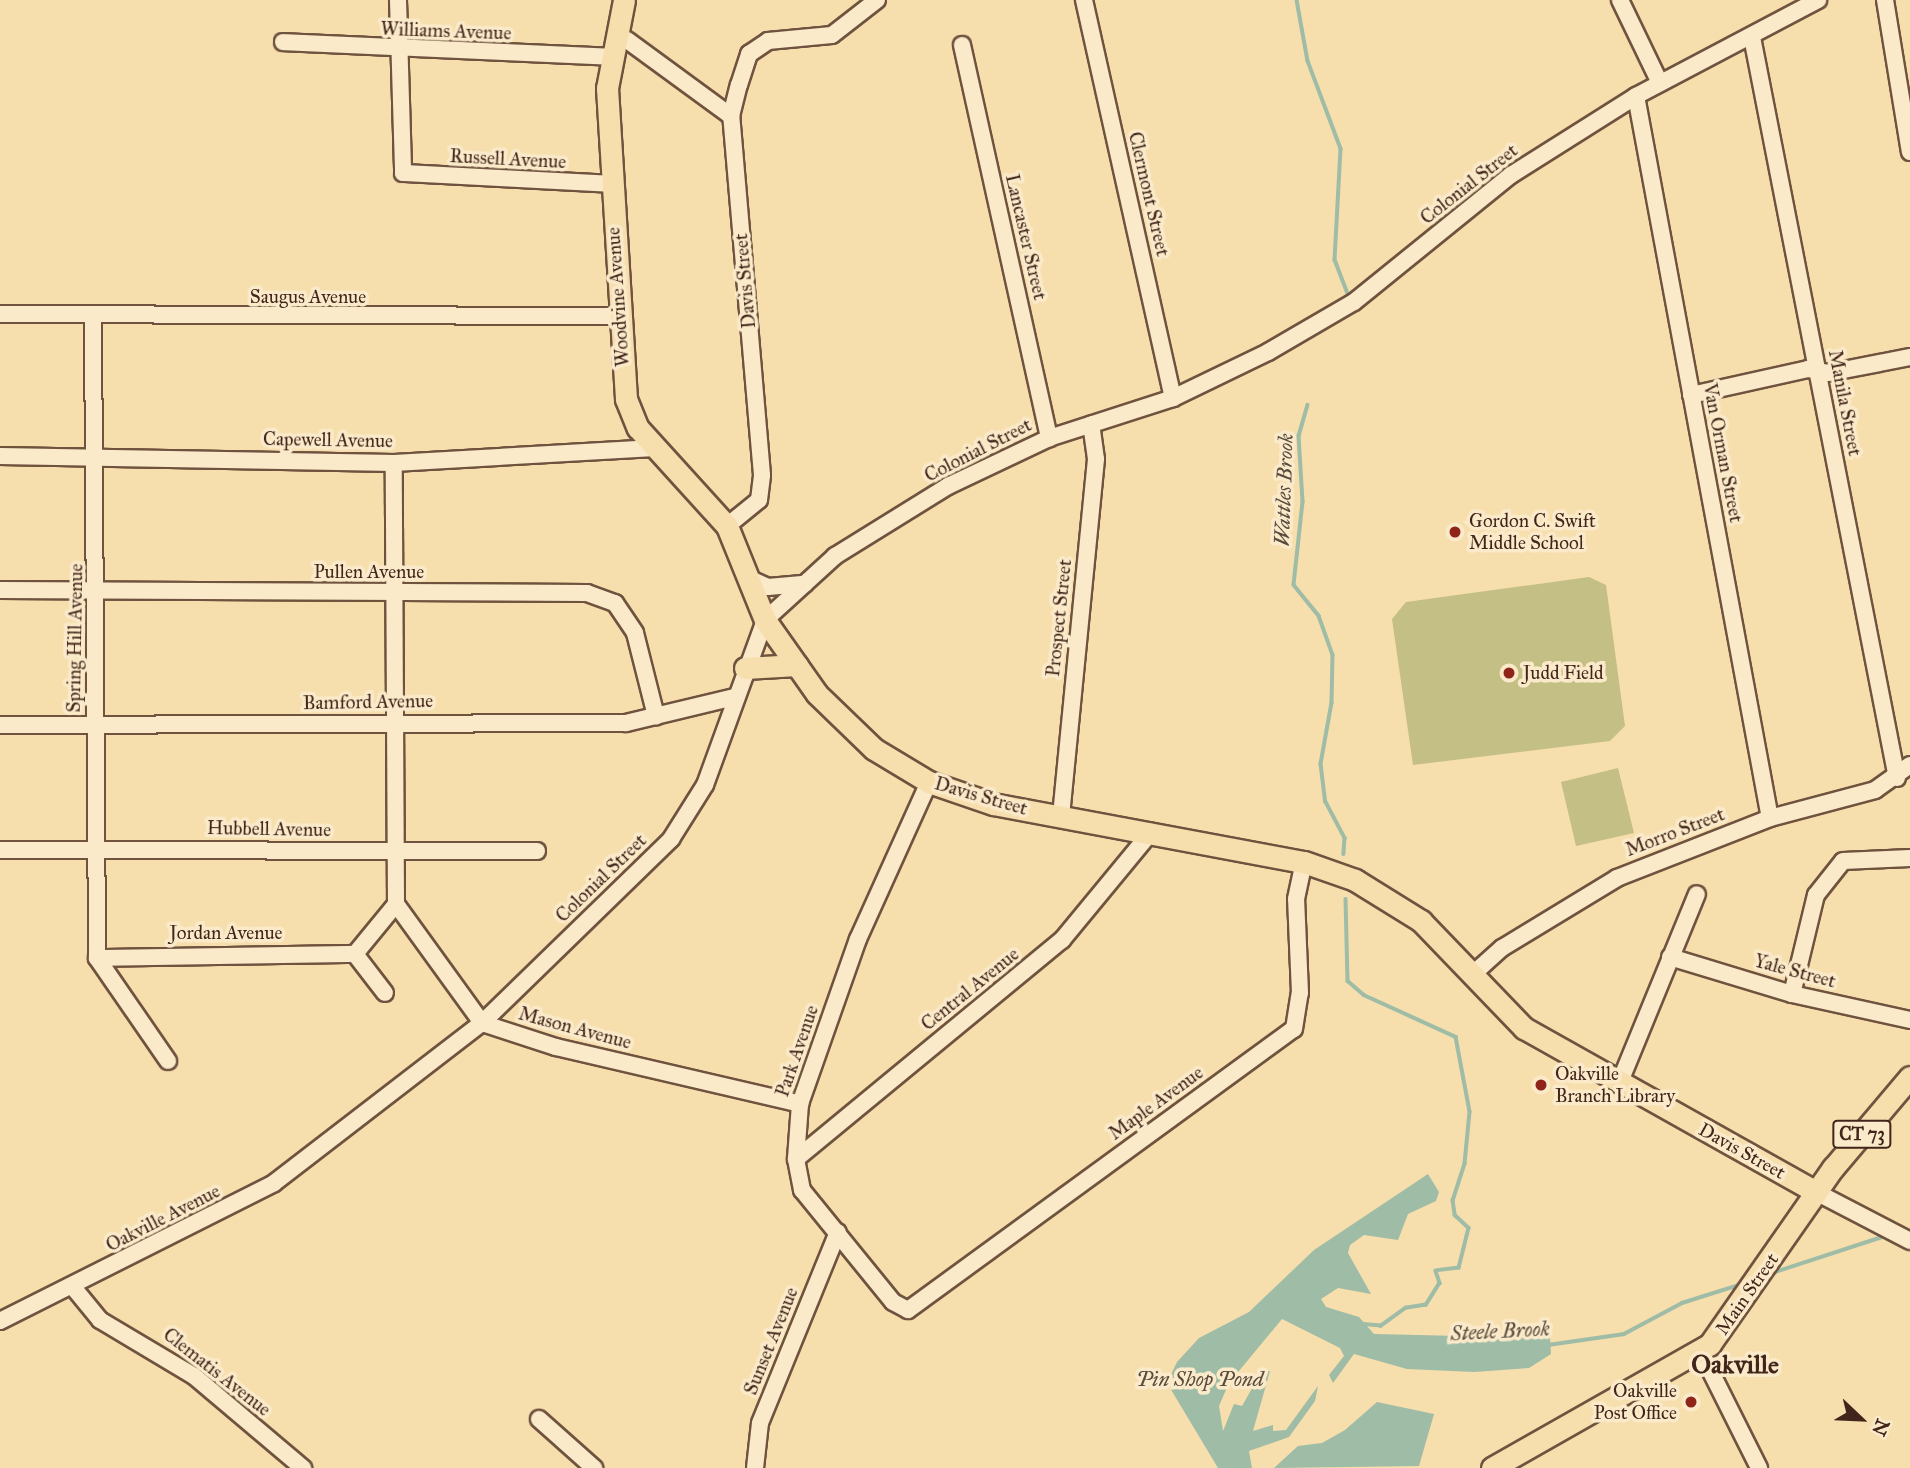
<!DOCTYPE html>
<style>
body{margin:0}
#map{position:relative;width:1910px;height:1468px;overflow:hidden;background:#f7dead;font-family:"IM FELL Great Primer",serif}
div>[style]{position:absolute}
.green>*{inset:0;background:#c4bf84}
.water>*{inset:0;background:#9ebca6}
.stream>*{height:3.5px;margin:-1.75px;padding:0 1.75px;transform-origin:1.75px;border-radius:1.75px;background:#9ebca6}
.roads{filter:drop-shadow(2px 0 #6f533f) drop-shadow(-2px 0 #6f533f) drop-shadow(0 2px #6f533f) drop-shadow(0 -2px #6f533f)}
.minor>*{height:16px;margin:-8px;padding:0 8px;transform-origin:8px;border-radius:8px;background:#faeaca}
.major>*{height:21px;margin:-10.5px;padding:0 10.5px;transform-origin:10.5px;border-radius:10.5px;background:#f7dead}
.dots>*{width:19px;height:19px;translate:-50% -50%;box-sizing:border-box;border:4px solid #faeaca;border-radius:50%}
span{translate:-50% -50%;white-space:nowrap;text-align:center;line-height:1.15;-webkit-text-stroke:7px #faeaca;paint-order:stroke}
.shield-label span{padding:2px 5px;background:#faeaca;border:2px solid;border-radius:5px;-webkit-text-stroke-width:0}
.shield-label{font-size:18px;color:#42251a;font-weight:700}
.street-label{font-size:19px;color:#42251a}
.poi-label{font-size:19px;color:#42251a}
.left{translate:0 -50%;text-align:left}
.right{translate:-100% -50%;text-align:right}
.water-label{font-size:21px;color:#594b3d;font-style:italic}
.district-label{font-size:26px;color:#42251a;font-weight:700}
.north{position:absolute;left:1826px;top:1384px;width:70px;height:70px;-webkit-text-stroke:5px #faeaca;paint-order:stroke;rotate:113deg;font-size:19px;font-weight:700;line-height:28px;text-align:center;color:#42251a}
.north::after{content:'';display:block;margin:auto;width:24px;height:32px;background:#42251a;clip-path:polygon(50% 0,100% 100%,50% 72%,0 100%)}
</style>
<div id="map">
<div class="green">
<div style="clip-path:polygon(1589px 577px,1606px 585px,1625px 726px,1610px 741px,1413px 765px,1392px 619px,1406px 602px)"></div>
<div style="clip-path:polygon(1618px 768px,1634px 833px,1576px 846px,1561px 782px)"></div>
</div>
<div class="water">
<div style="clip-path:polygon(1428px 1174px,1439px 1192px,1436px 1201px,1408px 1214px,1398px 1240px,1364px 1235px,1350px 1245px,1348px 1253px,1371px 1294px,1338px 1288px,1321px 1299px,1326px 1307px,1359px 1317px,1374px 1334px,1550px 1338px,1551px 1354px,1529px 1368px,1474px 1372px,1407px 1369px,1354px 1354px,1333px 1383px,1329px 1375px,1344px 1356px,1340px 1348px,1282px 1319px,1229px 1383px,1219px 1406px,1223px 1431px,1234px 1404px,1242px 1406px,1262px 1371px,1270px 1371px,1253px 1431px,1273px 1425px,1273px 1431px,1286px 1430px,1318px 1386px,1315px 1401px,1289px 1437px,1249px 1451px,1252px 1468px,1218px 1468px,1167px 1383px,1177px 1362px,1199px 1338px,1249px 1312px,1314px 1250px)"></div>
<div style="clip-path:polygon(1377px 1402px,1434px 1414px,1419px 1466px,1274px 1468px,1298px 1446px,1322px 1443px,1345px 1430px)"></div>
</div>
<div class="stream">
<div style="left:1297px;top:0;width:62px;rotate:79.8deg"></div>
<div style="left:1308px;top:61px;width:94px;rotate:69.4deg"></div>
<div style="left:1341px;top:149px;width:111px;rotate:93.1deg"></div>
<div style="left:1335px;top:260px;width:34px;rotate:69deg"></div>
<div style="left:1308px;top:405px;width:32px;rotate:106deg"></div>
<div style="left:1299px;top:436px;width:66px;rotate:86.5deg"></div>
<div style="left:1303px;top:502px;width:83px;rotate:96.2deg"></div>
<div style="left:1294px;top:585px;width:40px;rotate:51deg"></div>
<div style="left:1319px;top:616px;width:41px;rotate:70.3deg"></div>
<div style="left:1333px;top:655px;width:48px;rotate:91.2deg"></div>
<div style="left:1332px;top:703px;width:62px;rotate:100.2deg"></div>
<div style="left:1321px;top:764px;width:38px;rotate:83deg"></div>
<div style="left:1326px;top:802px;width:41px;rotate:62.2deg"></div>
<div style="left:1345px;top:838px;width:16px;rotate:94deg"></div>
<div style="left:1346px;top:899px;width:82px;rotate:88.6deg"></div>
<div style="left:1348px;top:981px;width:21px;rotate:41deg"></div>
<div style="left:1364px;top:995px;width:101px;rotate:24.5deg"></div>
<div style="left:1456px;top:1037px;width:76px;rotate:79.4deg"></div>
<div style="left:1470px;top:1112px;width:52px;rotate:95.5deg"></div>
<div style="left:1465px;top:1164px;width:38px;rotate:108deg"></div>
<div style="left:1453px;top:1200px;width:15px;rotate:82deg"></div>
<div style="left:1455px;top:1215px;width:19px;rotate:43deg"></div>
<div style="left:1469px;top:1228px;width:41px;rotate:104deg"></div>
<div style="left:1459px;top:1268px;width:23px;rotate:173deg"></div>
<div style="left:1436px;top:1271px;width:13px;rotate:72deg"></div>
<div style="left:1440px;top:1283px;width:26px;rotate:122deg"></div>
<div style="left:1426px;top:1305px;width:20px;rotate:171deg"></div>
<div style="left:1406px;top:1308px;width:31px;rotate:144deg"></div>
<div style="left:1381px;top:1326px;width:21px;rotate:-175deg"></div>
<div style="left:1769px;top:1274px;width:125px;rotate:-18.1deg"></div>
<div style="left:1548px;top:1345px;width:77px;rotate:-8.2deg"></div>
<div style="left:1624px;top:1334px;width:66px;rotate:-28.1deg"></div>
<div style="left:1682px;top:1303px;width:63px;rotate:-17.6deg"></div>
</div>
<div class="roads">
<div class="minor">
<div style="left:398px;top:0;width:173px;rotate:88.3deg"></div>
<div style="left:403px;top:173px;width:208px;rotate:3deg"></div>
<div style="left:1084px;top:0;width:408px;rotate:77.4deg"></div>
<div style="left:1620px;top:0;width:92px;rotate:64.3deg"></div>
<div style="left:1885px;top:0;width:154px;rotate:80.7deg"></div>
<div style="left:1752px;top:37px;width:755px;rotate:78.93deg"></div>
<div style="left:627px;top:40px;width:129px;rotate:36.2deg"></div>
<div style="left:283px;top:42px;width:325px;rotate:2.6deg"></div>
<div style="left:962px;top:45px;width:403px;rotate:77.5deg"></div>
<div style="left:1636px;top:96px;width:734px;rotate:79.49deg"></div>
<div style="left:0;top:314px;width:616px;rotate:0.19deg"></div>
<div style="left:93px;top:318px;width:640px;rotate:89.64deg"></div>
<div style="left:1691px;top:395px;width:120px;rotate:-12.5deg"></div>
<div style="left:1808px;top:369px;width:20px;rotate:11deg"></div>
<div style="left:1828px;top:373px;width:84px;rotate:-11deg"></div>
<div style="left:0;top:456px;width:394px;rotate:1deg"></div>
<div style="left:394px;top:463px;width:261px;rotate:-3.3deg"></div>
<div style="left:727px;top:526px;width:41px;rotate:-39.1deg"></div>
<div style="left:759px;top:500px;width:25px;rotate:-83deg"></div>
<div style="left:762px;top:475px;width:360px;rotate:-94.9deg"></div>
<div style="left:731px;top:116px;width:32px;rotate:-76deg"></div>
<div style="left:739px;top:85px;width:33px;rotate:-72deg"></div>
<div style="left:749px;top:54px;width:23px;rotate:-34deg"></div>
<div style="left:768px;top:41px;width:64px;rotate:-5.4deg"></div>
<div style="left:832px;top:35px;width:57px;rotate:-37.9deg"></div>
<div style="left:748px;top:578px;width:22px;rotate:24deg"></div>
<div style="left:768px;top:587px;width:37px;rotate:-5deg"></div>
<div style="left:0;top:590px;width:587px;rotate:0.29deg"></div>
<div style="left:587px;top:593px;width:30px;rotate:20deg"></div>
<div style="left:615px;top:603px;width:36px;rotate:56deg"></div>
<div style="left:635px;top:633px;width:86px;rotate:75.8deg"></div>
<div style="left:0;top:725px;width:626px;rotate:-0.18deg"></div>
<div style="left:626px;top:723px;width:111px;rotate:-13.5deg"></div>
<div style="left:929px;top:782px;width:172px;rotate:114.3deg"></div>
<div style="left:858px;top:939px;width:175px;rotate:109.4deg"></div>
<div style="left:800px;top:1104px;width:55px;rotate:94.2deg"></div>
<div style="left:796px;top:1159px;width:32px;rotate:79deg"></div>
<div style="left:802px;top:1190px;width:144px;rotate:50.9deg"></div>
<div style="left:893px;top:1302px;width:17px;rotate:28deg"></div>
<div style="left:908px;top:1310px;width:477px;rotate:-36.1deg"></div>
<div style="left:1294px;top:1029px;width:36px;rotate:-81deg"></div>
<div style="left:1300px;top:993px;width:94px;rotate:-92.4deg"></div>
<div style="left:1296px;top:899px;width:38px;rotate:-78deg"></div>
<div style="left:1061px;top:816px;width:359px;rotate:-84.4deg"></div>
<div style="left:1096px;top:459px;width:35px;rotate:-98deg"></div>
<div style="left:0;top:850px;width:537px;rotate:0.11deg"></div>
<div style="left:396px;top:904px;width:147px;rotate:54.1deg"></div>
<div style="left:482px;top:1023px;width:78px;rotate:18deg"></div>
<div style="left:556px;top:1047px;width:251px;rotate:13.1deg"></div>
<div style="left:355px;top:954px;width:65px;rotate:-50.6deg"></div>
<div style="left:396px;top:904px;width:441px;rotate:-90.3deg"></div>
<div style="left:355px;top:954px;width:49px;rotate:52.4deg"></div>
<div style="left:1670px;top:957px;width:127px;rotate:16.9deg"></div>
<div style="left:1792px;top:994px;width:121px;rotate:12.4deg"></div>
<div style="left:97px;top:958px;width:258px;rotate:-0.9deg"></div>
<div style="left:97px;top:958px;width:125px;rotate:55.4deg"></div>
<div style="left:1473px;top:974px;width:39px;rotate:-42deg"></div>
<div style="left:1502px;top:948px;width:135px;rotate:-31.3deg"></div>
<div style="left:1617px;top:878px;width:164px;rotate:-21.4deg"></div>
<div style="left:1770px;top:818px;width:109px;rotate:-14.9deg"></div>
<div style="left:1875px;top:790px;width:43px;rotate:-35.5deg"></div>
<div style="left:1792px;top:994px;width:102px;rotate:-76.4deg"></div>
<div style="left:1816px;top:895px;width:43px;rotate:-51.5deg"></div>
<div style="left:1843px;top:861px;width:67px;rotate:-2.6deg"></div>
<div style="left:1619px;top:1084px;width:205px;rotate:-67.7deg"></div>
<div style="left:796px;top:1159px;width:345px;rotate:-39.5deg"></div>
<div style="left:1062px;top:940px;width:140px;rotate:-50.5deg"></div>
<div style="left:1816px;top:1192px;width:106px;rotate:27.5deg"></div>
<div style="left:73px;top:1287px;width:43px;rotate:50.7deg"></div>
<div style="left:100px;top:1320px;width:109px;rotate:30.8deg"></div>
<div style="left:194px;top:1376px;width:143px;rotate:40.2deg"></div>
<div style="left:0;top:1321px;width:307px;rotate:-26.7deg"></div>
<div style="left:274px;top:1183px;width:262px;rotate:-37.6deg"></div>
<div style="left:482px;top:1023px;width:264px;rotate:-44.2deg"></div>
<div style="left:671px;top:839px;width:64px;rotate:-57.8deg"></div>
<div style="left:705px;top:785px;width:176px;rotate:-70deg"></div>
<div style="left:765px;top:620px;width:95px;rotate:-42.4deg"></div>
<div style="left:835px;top:556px;width:133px;rotate:-31.8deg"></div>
<div style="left:948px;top:486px;width:112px;rotate:-25.4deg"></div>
<div style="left:1049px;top:438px;width:130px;rotate:-17.9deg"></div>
<div style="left:1173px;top:398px;width:106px;rotate:-25.8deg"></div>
<div style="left:1268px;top:352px;width:99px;rotate:-30.2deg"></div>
<div style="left:1354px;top:302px;width:202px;rotate:-39deg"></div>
<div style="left:1511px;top:175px;width:148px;rotate:-32.3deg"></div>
<div style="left:1636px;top:96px;width:206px;rotate:-27.8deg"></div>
<div style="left:1701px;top:1352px;width:130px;rotate:63.4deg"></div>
<div style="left:539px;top:1419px;width:74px;rotate:41.7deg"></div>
<div style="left:755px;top:1468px;width:45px;rotate:-83.7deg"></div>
<div style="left:760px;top:1423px;width:206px;rotate:-67.8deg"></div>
</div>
<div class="major">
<div style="left:624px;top:0;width:90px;rotate:100.9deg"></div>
<div style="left:607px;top:88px;width:312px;rotate:86.5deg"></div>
<div style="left:626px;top:399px;width:31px;rotate:68deg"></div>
<div style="left:638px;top:428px;width:132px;rotate:47.8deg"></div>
<div style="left:727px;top:526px;width:101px;rotate:68deg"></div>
<div style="left:765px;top:620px;width:90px;rotate:54.9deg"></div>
<div style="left:817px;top:694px;width:79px;rotate:44deg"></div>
<div style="left:874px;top:749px;width:64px;rotate:31deg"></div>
<div style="left:929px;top:782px;width:68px;rotate:19deg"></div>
<div style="left:993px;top:804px;width:316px;rotate:10.6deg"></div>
<div style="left:1304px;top:862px;width:54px;rotate:19.4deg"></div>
<div style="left:1355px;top:880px;width:78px;rotate:31.8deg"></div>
<div style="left:1421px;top:921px;width:149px;rotate:46.1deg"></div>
<div style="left:1524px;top:1028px;width:335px;rotate:29.3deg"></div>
<div style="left:745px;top:668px;width:52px;rotate:-3.3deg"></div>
<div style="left:1492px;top:1468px;width:251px;rotate:-29.6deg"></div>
<div style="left:1710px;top:1344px;width:215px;rotate:-55.1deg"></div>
<div style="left:1833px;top:1168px;width:119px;rotate:-49.8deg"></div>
</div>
</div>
<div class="dots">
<div style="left:1455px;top:532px;background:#8f2418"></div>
<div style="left:1509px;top:673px;background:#8f2418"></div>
<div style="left:1541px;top:1085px;background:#8f2418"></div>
<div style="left:1691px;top:1402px;background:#8f2418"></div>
</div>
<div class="shield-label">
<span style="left:1862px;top:1134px">CT 73</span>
</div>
<div class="street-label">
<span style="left:446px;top:31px;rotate:2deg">Williams Avenue</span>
<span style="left:508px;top:159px;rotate:3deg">Russell Avenue</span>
<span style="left:1469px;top:184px;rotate:-38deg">Colonial Street</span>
<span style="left:1149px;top:194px;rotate:77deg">Clermont Street</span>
<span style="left:1026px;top:237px;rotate:77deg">Lancaster Street</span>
<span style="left:745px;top:281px;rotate:-95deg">Davis Street</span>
<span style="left:308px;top:297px">Saugus Avenue</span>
<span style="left:618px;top:297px;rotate:-94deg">Woodvine Avenue</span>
<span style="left:1845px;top:403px;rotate:79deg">Manila Street</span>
<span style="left:328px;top:440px;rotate:1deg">Capewell Avenue</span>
<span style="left:978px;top:450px;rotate:-27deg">Colonial Street</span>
<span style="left:1723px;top:453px;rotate:79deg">Van Orman Street</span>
<span style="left:369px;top:572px">Pullen Avenue</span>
<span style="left:1059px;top:618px;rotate:-84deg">Prospect Street</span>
<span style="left:75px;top:638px;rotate:-89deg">Spring Hill Avenue</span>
<span style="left:368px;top:702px;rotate:-1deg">Bamford Avenue</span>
<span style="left:981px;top:796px;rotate:16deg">Davis Street</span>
<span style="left:269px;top:829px;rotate:1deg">Hubbell Avenue</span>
<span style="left:1675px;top:832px;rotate:-21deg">Morro Street</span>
<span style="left:601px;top:878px;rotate:-44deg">Colonial Street</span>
<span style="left:226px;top:933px">Jordan Avenue</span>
<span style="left:1795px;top:971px;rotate:15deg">Yale Street</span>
<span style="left:970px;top:989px;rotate:-39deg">Central Avenue</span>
<span style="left:575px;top:1028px;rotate:15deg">Mason Avenue</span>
<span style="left:797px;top:1051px;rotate:-71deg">Park Avenue</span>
<span style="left:1156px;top:1103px;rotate:-36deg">Maple Avenue</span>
<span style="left:1742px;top:1151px;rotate:29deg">Davis Street</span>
<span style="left:163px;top:1218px;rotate:-27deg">Oakville Avenue</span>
<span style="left:1747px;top:1294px;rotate:-55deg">Main Street</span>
<span style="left:771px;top:1341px;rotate:-68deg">Sunset Avenue</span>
<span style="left:217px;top:1372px;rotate:38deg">Clematis Avenue</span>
</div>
<div class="poi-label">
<span class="left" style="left:1469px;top:532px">Gordon C. Swift<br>Middle School</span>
<span class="left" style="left:1523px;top:673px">Judd Field</span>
<span class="left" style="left:1555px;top:1085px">Oakville<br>Branch Library</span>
<span class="right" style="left:1677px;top:1402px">Oakville<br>Post Office</span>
</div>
<div class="water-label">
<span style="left:1284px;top:490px;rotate:-88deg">Wattles Brook</span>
<span style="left:1500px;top:1331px;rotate:-3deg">Steele Brook</span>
<span style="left:1200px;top:1379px">Pin Shop Pond</span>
</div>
<div class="district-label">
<span style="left:1735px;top:1365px">Oakville</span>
</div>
<div class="north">N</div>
</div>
